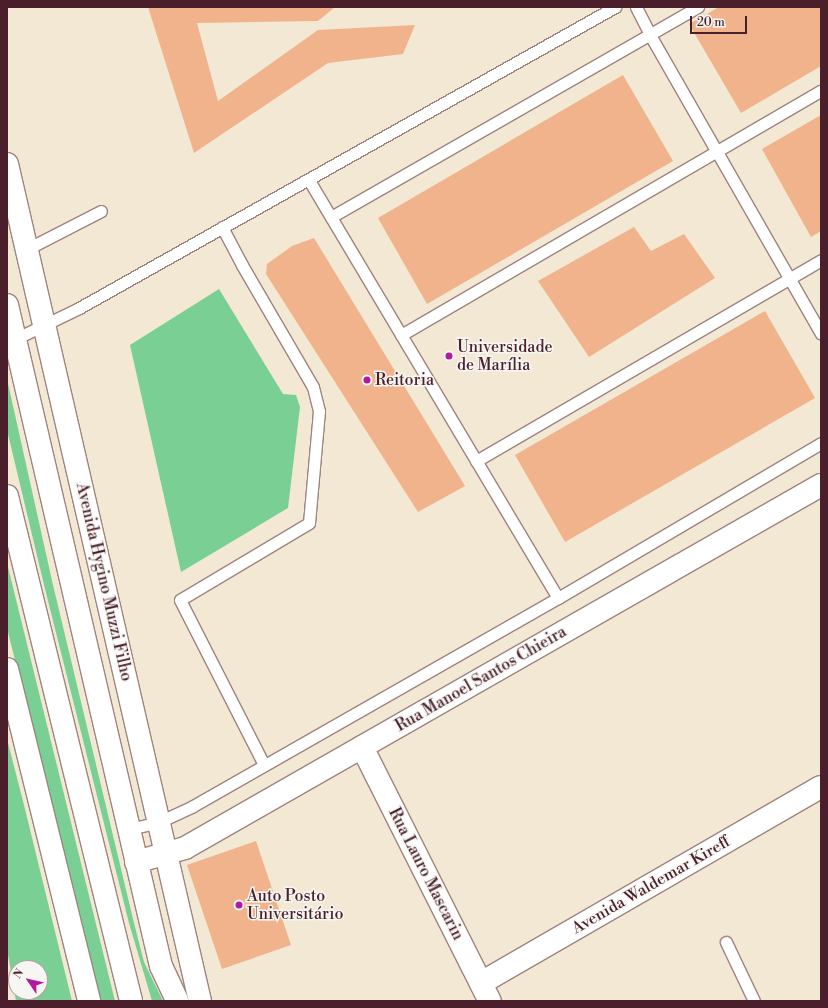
<!DOCTYPE html>
<meta charset="utf-8">
<style>
body{margin:0}
#map{position:relative;width:828px;height:1008px;overflow:hidden;background:#f2e8d3;font-family:"Libre Bodoni",serif}
div>[style]{position:absolute}
.green>*{inset:0;background:#7ad094}
.building>*{inset:0;background:#f1b38b}
.roads{filter:drop-shadow(1px 0 #9e847f) drop-shadow(-1px 0 #9e847f) drop-shadow(0 1px #9e847f) drop-shadow(0 -1px #9e847f)}
.lane>*{height:11px;margin:-5.5px;padding:0 5.5px;transform-origin:5.5px;border-radius:5.5px;background:#fff}
.street>*{height:22px;margin:-11px;padding:0 11px;transform-origin:11px;border-radius:11px;background:#fff}
.secondary>*{height:22px;margin:-11px;padding:0 11px;transform-origin:11px;border-radius:11px;background:#fff}
.highway>*{height:22px;margin:-11px;padding:0 11px;transform-origin:11px;border-radius:11px;background:#fff}
.dots>*{width:11px;height:11px;translate:-50% -50%;box-sizing:border-box;border:2px solid #f6f6f2;border-radius:50%}
span{translate:-50% -50%;white-space:nowrap;text-align:center;line-height:1.15;-webkit-text-stroke:3px #f6f6f2;paint-order:stroke}
.poi-label{font-size:16px;color:#4a1f2b}
.left{translate:0 -50%;text-align:left}
.street-label{font-size:16px;color:#4a1f2b}
.frame{position:absolute;inset:0;border:8px solid #4a1f2b;pointer-events:none}
.north{position:absolute;left:8px;top:960px;width:40px;height:40px;box-sizing:border-box;background:#f6f6f2;border:1px solid #b1a0a2;border-radius:50%;rotate:304deg;font-size:11px;font-weight:700;line-height:16px;text-align:center;color:#4a1f2b}
.north::after{content:'';display:block;margin:auto;width:14px;height:18px;background:#b5179e;clip-path:polygon(50% 0,100% 100%,50% 72%,0 100%)}
.scale{position:absolute;left:690px;top:16px;width:57px;height:18px;box-sizing:border-box;border:2px solid #4a1f2b;border-top:0;padding-left:5px;font-size:12px;line-height:14px;white-space:nowrap;color:#4a1f2b;-webkit-text-stroke:3px #f6f6f2;paint-order:stroke}
</style>
<div id="map">
<div class="green">
<div style="clip-path:polygon(219px 289px,283px 394px,296px 395px,300px 407px,288px 508px,181px 572px,130px 345px)"></div>
<div style="clip-path:polygon(7px 379px,53px 585px,134px 923px,144px 962px,163px 1001px,152px 1001px,129px 923px,45px 589px,7px 430px)"></div>
<div style="clip-path:polygon(7px 563px,115px 1001px,99px 1001px,7px 628px)"></div>
<div style="clip-path:polygon(evenodd,7px 739px,24px 805px,72px 1001px,16px 1001px,7px 949px,7px 739px,16px 968px,40px 968px,40px 992px,16px 992px,16px 968px)"></div>
</div>
<div class="building">
<div style="clip-path:polygon(148px 7px,335px 7px,318px 21px,197px 23px,218px 101px,318px 30px,415px 25px,403px 54px,328px 63px,194px 153px)"></div>
<div style="clip-path:polygon(719px 7px,821px 7px,821px 66px,741px 113px,689px 24px)"></div>
<div style="clip-path:polygon(623px 75px,673px 161px,427px 304px,378px 218px)"></div>
<div style="clip-path:polygon(821px 115px,821px 231px,811px 237px,762px 149px)"></div>
<div style="clip-path:polygon(634px 227px,651px 251px,684px 234px,715px 278px,589px 357px,538px 281px)"></div>
<div style="clip-path:polygon(314px 238px,465px 486px,418px 512px,266px 274px,267px 264px,292px 246px)"></div>
<div style="clip-path:polygon(765px 311px,815px 398px,565px 542px,515px 455px)"></div>
<div style="clip-path:polygon(256px 841px,291px 945px,222px 969px,187px 865px)"></div>
</div>
<div class="roads">
<div class="lane">
<div style="left:636px;top:7px;width:31px;rotate:63deg"></div>
<div style="left:650px;top:35px;width:344px;rotate:60.2deg"></div>
<div style="left:331px;top:217px;width:423px;rotate:-29.8deg"></div>
<div style="left:222px;top:227px;width:43px;rotate:62.2deg"></div>
<div style="left:242px;top:265px;width:141px;rotate:59.8deg"></div>
<div style="left:313px;top:387px;width:25px;rotate:76deg"></div>
<div style="left:319px;top:411px;width:112px;rotate:95.1deg"></div>
<div style="left:309px;top:523px;width:150px;rotate:149.2deg"></div>
<div style="left:180px;top:600px;width:185px;rotate:63deg"></div>
<div style="left:27px;top:249px;width:83px;rotate:-27.2deg"></div>
<div style="left:401px;top:335px;width:486px;rotate:-30.2deg"></div>
<div style="left:15px;top:339px;width:71px;rotate:-25.8deg"></div>
<div style="left:79px;top:308px;width:615px;rotate:-29.32deg"></div>
<div style="left:476px;top:461px;width:399px;rotate:-30.2deg"></div>
<div style="left:558px;top:598px;width:305px;rotate:-30.5deg"></div>
<div style="left:129px;top:829px;width:31px;rotate:-13deg"></div>
<div style="left:159px;top:822px;width:38px;rotate:-25deg"></div>
<div style="left:193px;top:806px;width:420px;rotate:-29.7deg"></div>
<div style="left:558px;top:598px;width:487px;rotate:-120.8deg"></div>
<div style="left:726px;top:942px;width:65px;rotate:64.6deg"></div>
</div>
<div class="street">
<div style="left:362px;top:747px;width:284px;rotate:63.3deg"></div>
<div style="left:136px;top:862px;width:51px;rotate:-15.9deg"></div>
<div style="left:185px;top:848px;width:732px;rotate:-29.72deg"></div>
<div style="left:481px;top:983px;width:392px;rotate:-30deg"></div>
</div>
<div class="secondary">
<div style="left:7px;top:164px;width:859px;rotate:77.02deg"></div>
<div style="left:7px;top:305px;width:679px;rotate:76.89deg"></div>
<div style="left:161px;top:966px;width:38px;rotate:65deg"></div>
</div>
<div class="highway">
<div style="left:7px;top:496px;width:520px;rotate:76.2deg"></div>
<div style="left:7px;top:669px;width:342px;rotate:76.1deg"></div>
</div>
</div>
<div class="dots">
<div style="left:449px;top:356px;background:#b5179e"></div>
<div style="left:367px;top:380px;background:#b5179e"></div>
<div style="left:239px;top:905px;background:#b5179e"></div>
</div>
<div class="poi-label">
<span class="left" style="left:457px;top:356px">Universidade<br>de Marília</span>
<span class="left" style="left:375px;top:380px">Reitoria</span>
<span class="left" style="left:247px;top:905px">Auto Posto<br>Universitário</span>
</div>
<div class="street-label">
<span style="left:104px;top:582px;rotate:77deg">Avenida Hygino Muzzi Filho</span>
<span style="left:481px;top:679px;rotate:-30deg">Rua Manoel Santos Chieira</span>
<span style="left:426px;top:874px;rotate:63deg">Rua Lauro Mascarin</span>
<span style="left:651px;top:885px;rotate:-30deg">Avenida Waldemar Kireff</span>
</div>
<div class="frame"></div>
<div class="north">N</div>
<div class="scale">20 m</div>
</div>
